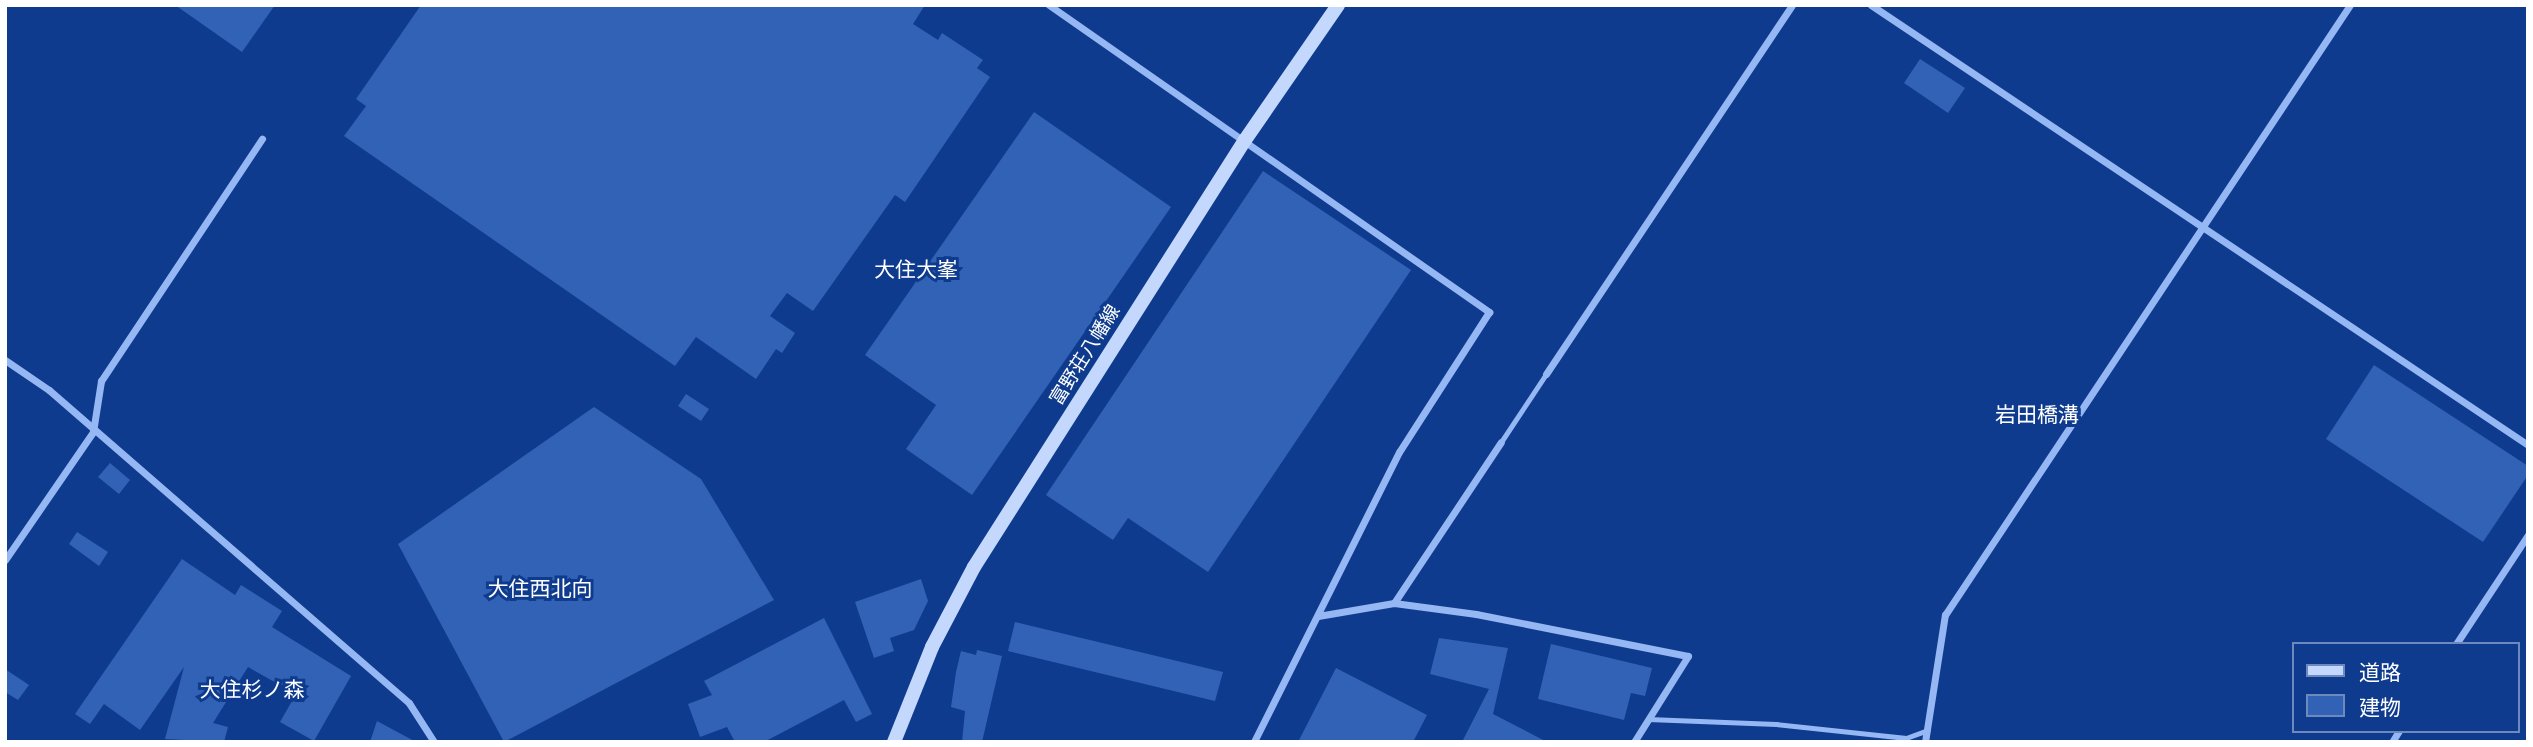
<!DOCTYPE html>
<meta charset="utf-8">
<style>
body{margin:0}
#map{position:relative;width:2533px;height:747px;overflow:hidden;background:#0e3b8d;font-family:Raleway,"Noto Sans JP",sans-serif}
div>[style]{position:absolute}
.building>*{inset:0;background:#3262b5}
.service>*{height:5px;margin:-2.5px;padding:0 2.5px;transform-origin:2.5px;border-radius:2.5px;background:#95b7f3}
.minor>*{height:7px;margin:-3.5px;padding:0 3.5px;transform-origin:3.5px;border-radius:3.5px;background:#95b7f3}
.secondary>*{height:14px;margin:-7px;padding:0 7px;transform-origin:7px;border-radius:7px;background:#c4d8fd}
span{translate:-50% -50%;white-space:nowrap;text-align:center;line-height:1.15;-webkit-text-stroke:6px #0e3b8d;paint-order:stroke}
.street-label{font-size:19px;color:#fff}
.neighbourhood-label{font-size:21px;color:#fff}
.frame{position:absolute;inset:0;border:7px solid #fff;pointer-events:none}
.legend{position:absolute;left:2292px;top:642px;width:228px;height:91px;box-sizing:border-box;background:#0e3b8d;border:2px solid #6e89bb;margin:0;padding:9px 12px;list-style:none;font-size:21px;color:#fff}
.legend li{display:flex;align-items:center;gap:14px;height:35px}
.legend b{width:35px;border:2px solid #6e89bb}
</style>
<div id="map">
<div class="building">
<div style="clip-path:polygon(175px 5px,275px 5px,242px 52px)"></div>
<div style="clip-path:polygon(421px 5px,925px 5px,913px 24px,938px 40px,942px 33px,983px 60px,977px 68px,990px 77px,905px 202px,895px 195px,813px 311px,787px 293px,770px 316px,795px 333px,782px 353px,776px 349px,756px 379px,696px 337px,675px 366px,344px 136px,366px 106px,356px 99px)"></div>
<div style="clip-path:polygon(1920px 59px,1965px 88px,1948px 113px,1904px 83px)"></div>
<div style="clip-path:polygon(1034px 112px,1171px 207px,972px 495px,906px 449px,936px 405px,865px 355px)"></div>
<div style="clip-path:polygon(1263px 171px,1411px 270px,1208px 572px,1128px 518px,1113px 540px,1046px 495px)"></div>
<div style="clip-path:polygon(2374px 365px,2528px 466px,2528px 475px,2483px 542px,2326px 439px)"></div>
<div style="clip-path:polygon(686px 394px,709px 409px,701px 421px,678px 406px)"></div>
<div style="clip-path:polygon(594px 407px,701px 479px,774px 600px,504px 742px,398px 544px)"></div>
<div style="clip-path:polygon(110px 463px,130px 480px,119px 494px,98px 477px)"></div>
<div style="clip-path:polygon(77px 532px,108px 552px,99px 566px,69px 544px)"></div>
<div style="clip-path:polygon(182px 559px,235px 595px,241px 585px,282px 611px,272px 627px,351px 676px,314px 741px,280px 722px,296px 694px,248px 667px,213px 723px,228px 727px,224px 742px,165px 739px,184px 667px,140px 730px,104px 704px,90px 724px,75px 714px)"></div>
<div style="clip-path:polygon(921px 579px,928px 601px,914px 630px,890px 638px,894px 651px,874px 658px,855px 602px)"></div>
<div style="clip-path:polygon(824px 618px,872px 714px,856px 722px,844px 700px,764px 742px,735px 742px,727px 727px,700px 737px,688px 704px,712px 695px,704px 681px)"></div>
<div style="clip-path:polygon(1015px 622px,1223px 672px,1215px 701px,1008px 651px)"></div>
<div style="clip-path:polygon(1439px 638px,1508px 648px,1493px 714px,1547px 742px,1462px 742px,1489px 689px,1430px 674px)"></div>
<div style="clip-path:polygon(1551px 644px,1652px 668px,1645px 696px,1631px 693px,1624px 720px,1538px 699px)"></div>
<div style="clip-path:polygon(977px 650px,1002px 656px,982px 742px,962px 742px,965px 711px,951px 707px,956px 672px,961px 651px,976px 655px)"></div>
<div style="clip-path:polygon(1336px 668px,1427px 715px,1413px 742px,1298px 742px)"></div>
<div style="clip-path:polygon(5px 669px,29px 685px,18px 700px,5px 692px)"></div>
<div style="clip-path:polygon(377px 721px,416px 742px,370px 742px)"></div>
</div>
<div class="service">
<div style="left:1501px;top:442px;width:82px;rotate:-56.5deg"></div>
<div style="left:1648px;top:719px;width:128px;rotate:2.2deg"></div>
<div style="left:1776px;top:724px;width:131px;rotate:6.1deg"></div>
<div style="left:1906px;top:738px;width:23px;rotate:-20deg"></div>
</div>
<div class="minor">
<div style="left:1049px;top:5px;width:537px;rotate:34.9deg"></div>
<div style="left:1489px;top:312px;width:166px;rotate:122.7deg"></div>
<div style="left:1399px;top:452px;width:324px;rotate:116.6deg"></div>
<div style="left:1871px;top:5px;width:791px;rotate:33.81deg"></div>
<div style="left:5px;top:360px;width:53px;rotate:34.3deg"></div>
<div style="left:49px;top:390px;width:477px;rotate:41deg"></div>
<div style="left:409px;top:703px;width:46px;rotate:57.3deg"></div>
<div style="left:1546px;top:374px;width:443px;rotate:-56.3deg"></div>
<div style="left:5px;top:560px;width:155px;rotate:-55.5deg"></div>
<div style="left:93px;top:432px;width:52px;rotate:-81.1deg"></div>
<div style="left:101px;top:381px;width:291px;rotate:-56.4deg"></div>
<div style="left:1394px;top:603px;width:193px;rotate:-56.4deg"></div>
<div style="left:1318px;top:616px;width:77px;rotate:-9.7deg"></div>
<div style="left:1394px;top:603px;width:83px;rotate:7.6deg"></div>
<div style="left:1476px;top:614px;width:216px;rotate:11.2deg"></div>
<div style="left:1688px;top:656px;width:102px;rotate:122.1deg"></div>
<div style="left:2456px;top:644px;width:131px;rotate:-56.6deg"></div>
<div style="left:1925px;top:742px;width:129px;rotate:-81.1deg"></div>
<div style="left:1945px;top:615px;width:732px;rotate:-56.42deg"></div>
<div style="left:2392px;top:742px;width:13px;rotate:-58deg"></div>
</div>
<div class="secondary">
<div style="left:894px;top:742px;width:102px;rotate:-68.2deg"></div>
<div style="left:932px;top:647px;width:90px;rotate:-62.3deg"></div>
<div style="left:974px;top:567px;width:506px;rotate:-57.6deg"></div>
<div style="left:1245px;top:140px;width:164px;rotate:-55.4deg"></div>
</div>
<div class="street-label">
<span style="left:1085px;top:355px;rotate:-58deg">富野荘八幡線</span>
</div>
<div class="neighbourhood-label">
<span style="left:916px;top:270px">大住大峯</span>
<span style="left:2037px;top:415px">岩田橋溝</span>
<span style="left:540px;top:589px">大住西北向</span>
<span style="left:252px;top:690px">大住杉ノ森</span>
</div>
<div class="frame"></div>
<ul class="legend">
<li><b style="height:9px;background:#c4d8fd"></b>道路</li>
<li><b style="height:19px;background:#3262b5"></b>建物</li>
</ul>
</div>
